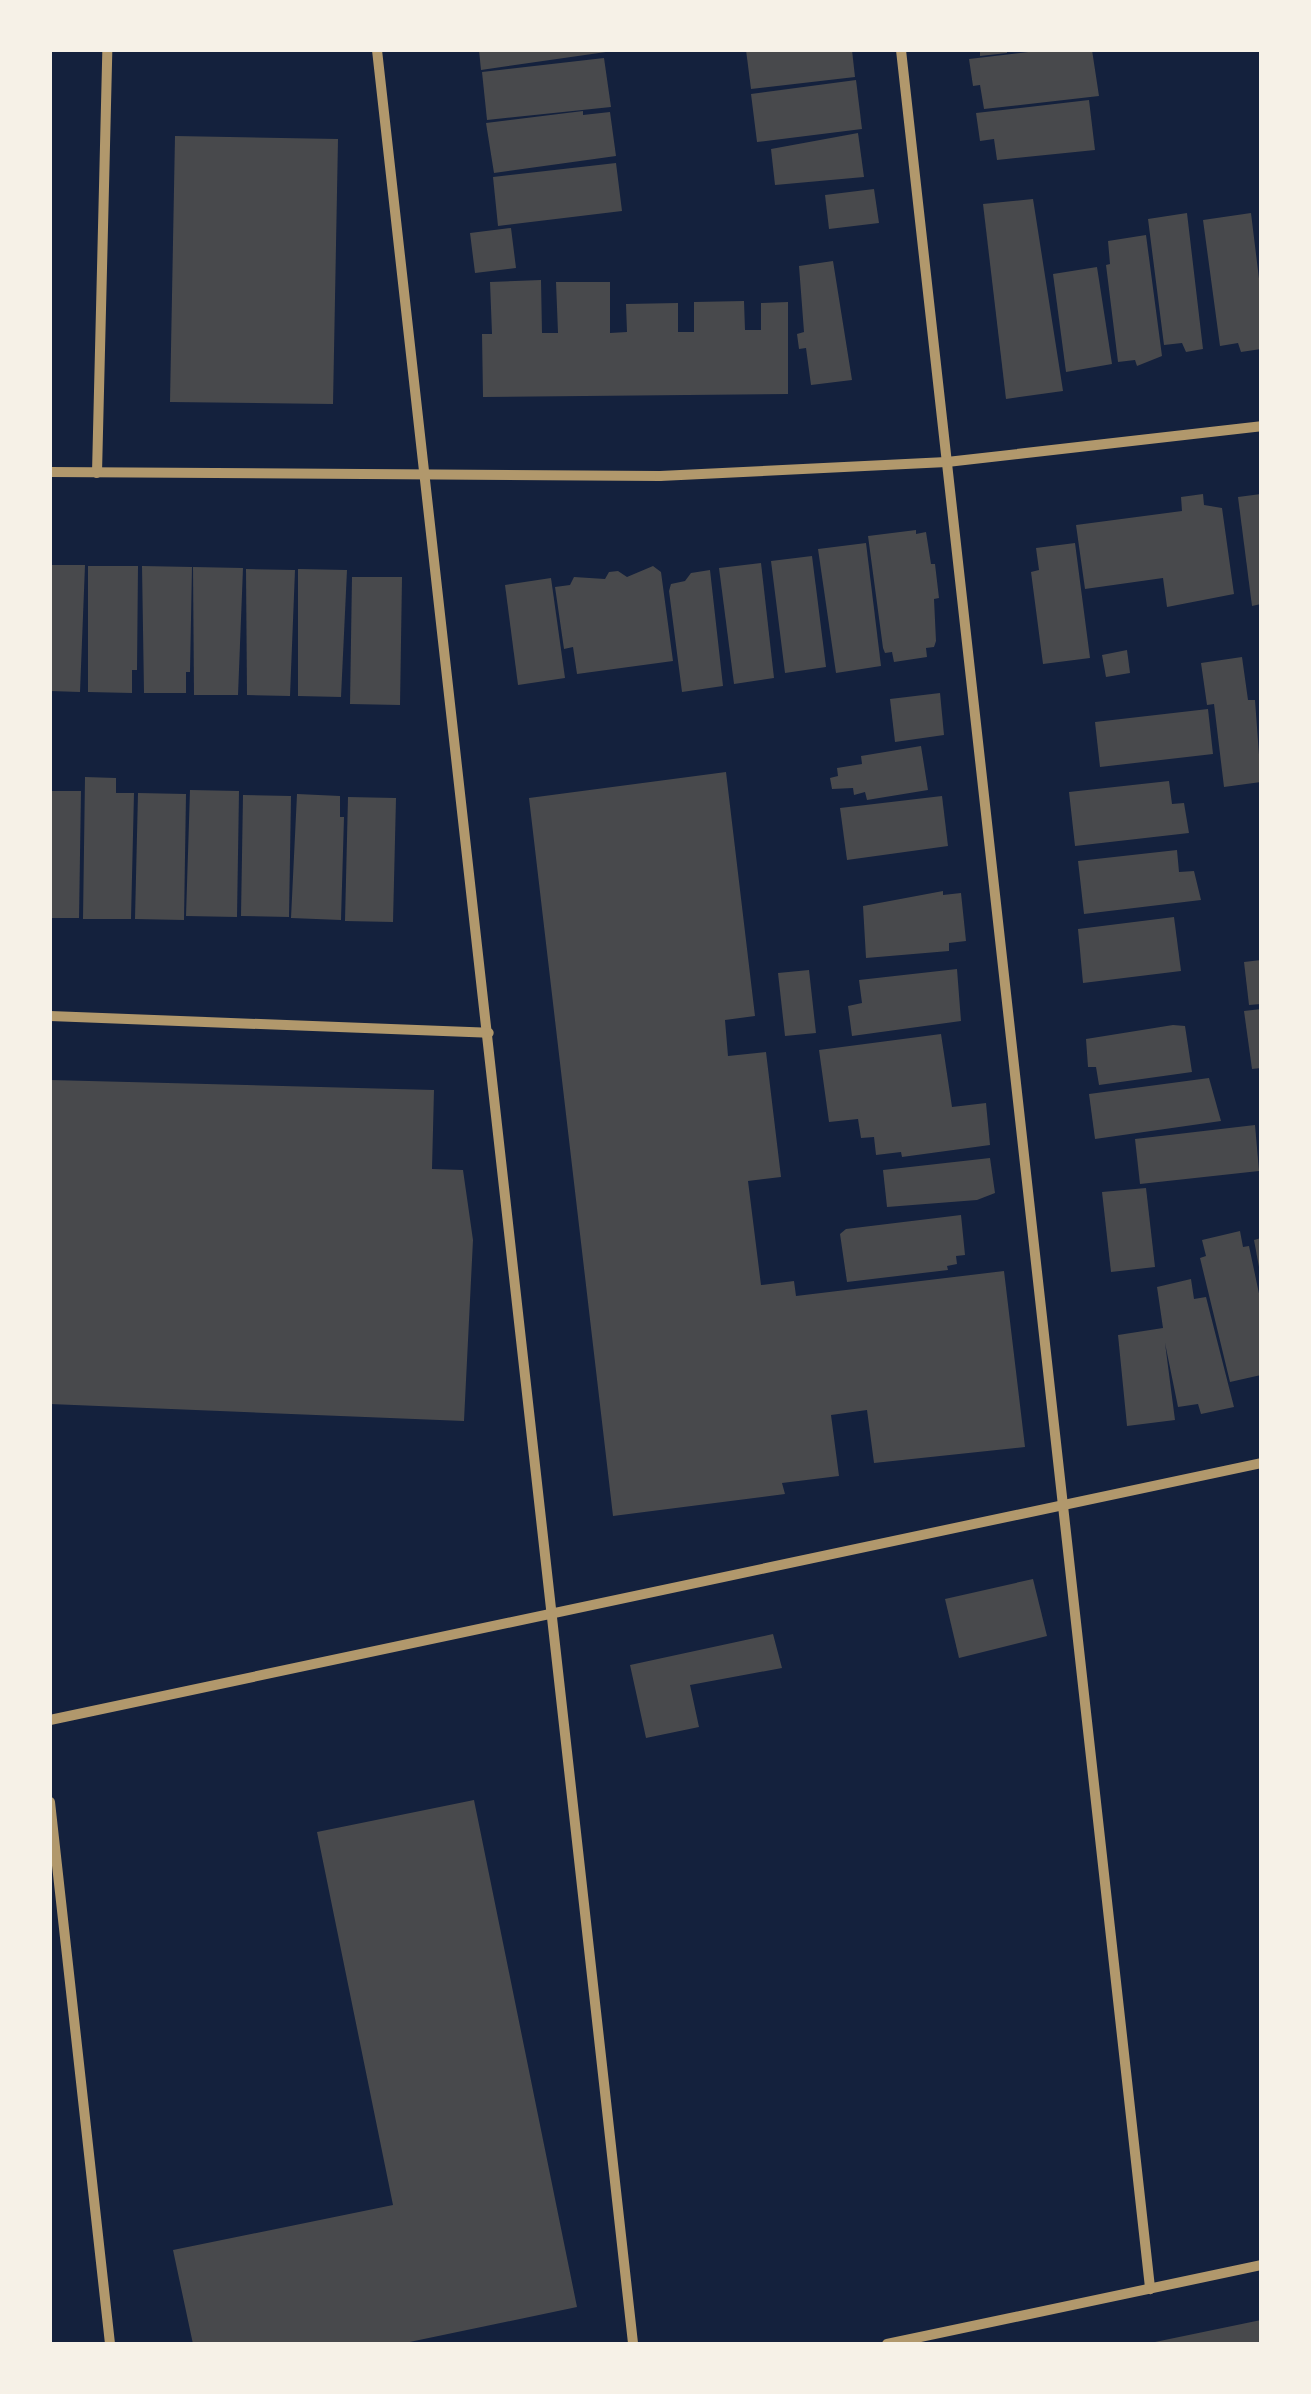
<!DOCTYPE html>
<style>
body{margin:0}
#map{position:relative;width:1311px;height:2394px;overflow:hidden;background:#14213d;font-family:"Nunito Sans",sans-serif}
div>[style]{position:absolute}
.building>*{inset:0;background:#48494c}
.minor>*{height:10px;margin:-5px;padding:0 5px;transform-origin:5px;border-radius:5px;background:#b1986c}
span{translate:-50% -50%;white-space:nowrap;text-align:center;line-height:1.15;-webkit-text-stroke:10px #f6f1e7;paint-order:stroke}
.frame{position:absolute;inset:0;border:52px solid #f6f1e7;pointer-events:none}
</style>
<div id="map">
<div class="building">
<div style="clip-path:polygon(479px 50px,605px 50px,606px 52px,481px 70px)"></div>
<div style="clip-path:polygon(746px 50px,852px 50px,855px 77px,751px 89px)"></div>
<div style="clip-path:polygon(980px 50px,1007px 50px,1007px 53px,980px 56px)"></div>
<div style="clip-path:polygon(1045px 50px,1092px 50px,1099px 96px,984px 109px,980px 85px,973px 86px,969px 59px)"></div>
<div style="clip-path:polygon(604px 58px,611px 107px,487px 120px,482px 72px)"></div>
<div style="clip-path:polygon(856px 80px,862px 129px,757px 142px,751px 94px)"></div>
<div style="clip-path:polygon(1089px 100px,1095px 150px,997px 160px,994px 139px,980px 141px,976px 113px)"></div>
<div style="clip-path:polygon(583px 111px,583px 115px,610px 112px,616px 156px,494px 173px,486px 123px)"></div>
<div style="clip-path:polygon(858px 133px,864px 177px,775px 185px,771px 149px)"></div>
<div style="clip-path:polygon(175px 136px,338px 139px,333px 404px,170px 402px)"></div>
<div style="clip-path:polygon(616px 163px,622px 211px,498px 226px,493px 177px)"></div>
<div style="clip-path:polygon(874px 189px,879px 223px,829px 229px,825px 195px)"></div>
<div style="clip-path:polygon(1033px 199px,1063px 391px,1006px 399px,983px 204px)"></div>
<div style="clip-path:polygon(1187px 213px,1203px 349px,1186px 352px,1182px 343px,1164px 345px,1148px 219px)"></div>
<div style="clip-path:polygon(1251px 213px,1261px 295px,1261px 349px,1241px 352px,1238px 343px,1220px 346px,1203px 220px)"></div>
<div style="clip-path:polygon(511px 228px,516px 268px,475px 273px,470px 233px)"></div>
<div style="clip-path:polygon(1146px 235px,1162px 356px,1137px 366px,1135px 360px,1118px 362px,1106px 265px,1110px 264px,1108px 241px)"></div>
<div style="clip-path:polygon(833px 261px,852px 380px,811px 385px,806px 348px,799px 349px,797px 334px,804px 332px,799px 266px)"></div>
<div style="clip-path:polygon(1097px 267px,1112px 364px,1066px 372px,1053px 274px)"></div>
<div style="clip-path:polygon(541px 280px,542px 333px,558px 333px,556px 282px,610px 282px,610px 333px,627px 332px,626px 304px,678px 303px,678px 332px,694px 332px,694px 302px,744px 301px,745px 330px,761px 330px,761px 303px,788px 302px,788px 394px,483px 397px,482px 334px,492px 334px,490px 282px)"></div>
<div style="clip-path:polygon(1203px 494px,1204px 505px,1222px 508px,1234px 594px,1167px 607px,1163px 578px,1085px 589px,1076px 525px,1182px 511px,1181px 497px)"></div>
<div style="clip-path:polygon(1261px 494px,1261px 604px,1252px 606px,1238px 497px)"></div>
<div style="clip-path:polygon(916px 530px,916px 534px,926px 532px,931px 564px,935px 564px,939px 598px,934px 599px,936px 641px,934px 647px,926px 648px,927px 657px,894px 662px,892px 652px,885px 653px,883px 648px,868px 536px)"></div>
<div style="clip-path:polygon(866px 543px,881px 666px,836px 673px,818px 549px)"></div>
<div style="clip-path:polygon(1075px 543px,1090px 658px,1043px 664px,1031px 572px,1039px 570px,1036px 548px)"></div>
<div style="clip-path:polygon(812px 556px,826px 667px,785px 673px,771px 561px)"></div>
<div style="clip-path:polygon(761px 563px,774px 678px,734px 684px,719px 568px)"></div>
<div style="clip-path:polygon(50px 565px,85px 565px,80px 692px,50px 691px)"></div>
<div style="clip-path:polygon(88px 566px,138px 566px,137px 670px,132px 670px,132px 693px,88px 692px)"></div>
<div style="clip-path:polygon(142px 566px,192px 567px,190px 672px,186px 672px,186px 693px,144px 693px)"></div>
<div style="clip-path:polygon(653px 566px,661px 572px,673px 661px,577px 674px,573px 647px,564px 649px,555px 587px,570px 585px,574px 577px,605px 579px,609px 572px,618px 571px,627px 577px)"></div>
<div style="clip-path:polygon(193px 567px,243px 568px,238px 695px,194px 695px)"></div>
<div style="clip-path:polygon(246px 569px,295px 570px,290px 696px,247px 695px)"></div>
<div style="clip-path:polygon(298px 569px,347px 570px,341px 697px,298px 696px)"></div>
<div style="clip-path:polygon(710px 570px,723px 686px,682px 692px,669px 591px,671px 584px,685px 581px,691px 573px)"></div>
<div style="clip-path:polygon(352px 577px,402px 577px,400px 705px,350px 704px)"></div>
<div style="clip-path:polygon(551px 578px,565px 678px,518px 685px,505px 585px)"></div>
<div style="clip-path:polygon(1127px 650px,1130px 673px,1106px 677px,1102px 655px)"></div>
<div style="clip-path:polygon(1242px 657px,1248px 700px,1255px 700px,1261px 782px,1224px 787px,1214px 704px,1207px 705px,1201px 663px)"></div>
<div style="clip-path:polygon(940px 693px,944px 735px,895px 742px,890px 699px)"></div>
<div style="clip-path:polygon(1208px 709px,1213px 754px,1100px 767px,1095px 722px)"></div>
<div style="clip-path:polygon(921px 746px,928px 790px,867px 800px,865px 792px,854px 795px,853px 788px,832px 789px,830px 778px,838px 776px,837px 768px,862px 764px,861px 756px)"></div>
<div style="clip-path:polygon(726px 772px,755px 1016px,725px 1020px,728px 1056px,766px 1052px,781px 1177px,748px 1181px,761px 1285px,794px 1281px,796px 1296px,1004px 1271px,1025px 1447px,874px 1463px,867px 1410px,831px 1415px,839px 1476px,782px 1483px,785px 1494px,613px 1516px,529px 798px)"></div>
<div style="clip-path:polygon(85px 777px,116px 778px,116px 793px,134px 793px,131px 919px,83px 919px)"></div>
<div style="clip-path:polygon(1169px 781px,1172px 804px,1184px 803px,1189px 833px,1075px 846px,1069px 792px)"></div>
<div style="clip-path:polygon(190px 790px,239px 791px,237px 917px,186px 916px)"></div>
<div style="clip-path:polygon(50px 791px,81px 791px,79px 918px,50px 918px)"></div>
<div style="clip-path:polygon(138px 793px,186px 794px,184px 920px,135px 919px)"></div>
<div style="clip-path:polygon(297px 794px,340px 796px,340px 817px,344px 817px,341px 920px,291px 918px)"></div>
<div style="clip-path:polygon(243px 795px,291px 796px,289px 917px,241px 916px)"></div>
<div style="clip-path:polygon(942px 796px,948px 846px,847px 860px,840px 808px)"></div>
<div style="clip-path:polygon(348px 797px,396px 798px,393px 922px,345px 921px)"></div>
<div style="clip-path:polygon(1177px 850px,1179px 872px,1194px 871px,1201px 900px,1084px 914px,1078px 861px)"></div>
<div style="clip-path:polygon(943px 891px,943px 895px,961px 893px,966px 941px,949px 943px,949px 951px,866px 958px,863px 906px)"></div>
<div style="clip-path:polygon(1174px 917px,1181px 971px,1083px 983px,1078px 929px)"></div>
<div style="clip-path:polygon(1261px 960px,1261px 1004px,1249px 1005px,1244px 962px)"></div>
<div style="clip-path:polygon(957px 969px,961px 1021px,852px 1036px,848px 1006px,862px 1003px,859px 980px)"></div>
<div style="clip-path:polygon(809px 970px,816px 1033px,785px 1036px,778px 973px)"></div>
<div style="clip-path:polygon(1261px 1009px,1261px 1068px,1252px 1069px,1244px 1011px)"></div>
<div style="clip-path:polygon(1173px 1025px,1185px 1026px,1192px 1072px,1099px 1085px,1096px 1067px,1088px 1067px,1086px 1039px)"></div>
<div style="clip-path:polygon(941px 1034px,952px 1107px,986px 1103px,990px 1145px,902px 1157px,901px 1152px,876px 1155px,874px 1137px,861px 1138px,858px 1119px,829px 1122px,819px 1050px)"></div>
<div style="clip-path:polygon(1209px 1078px,1221px 1121px,1095px 1139px,1089px 1094px)"></div>
<div style="clip-path:polygon(50px 1080px,434px 1090px,432px 1169px,463px 1170px,473px 1240px,464px 1421px,50px 1404px)"></div>
<div style="clip-path:polygon(1255px 1125px,1259px 1171px,1140px 1184px,1135px 1139px)"></div>
<div style="clip-path:polygon(990px 1158px,995px 1193px,977px 1200px,887px 1207px,883px 1170px)"></div>
<div style="clip-path:polygon(1146px 1188px,1155px 1267px,1111px 1272px,1102px 1192px)"></div>
<div style="clip-path:polygon(961px 1215px,965px 1255px,956px 1256px,957px 1264px,947px 1266px,948px 1270px,847px 1282px,840px 1234px,846px 1229px)"></div>
<div style="clip-path:polygon(1240px 1231px,1243px 1247px,1249px 1246px,1261px 1303px,1261px 1375px,1230px 1382px,1200px 1258px,1206px 1256px,1202px 1240px)"></div>
<div style="clip-path:polygon(1261px 1238px,1261px 1267px,1259px 1267px,1254px 1240px)"></div>
<div style="clip-path:polygon(1191px 1279px,1194px 1299px,1206px 1297px,1234px 1407px,1201px 1414px,1198px 1404px,1178px 1407px,1165px 1343px,1175px 1420px,1127px 1426px,1118px 1335px,1163px 1328px,1157px 1287px)"></div>
<div style="clip-path:polygon(1033px 1579px,1047px 1636px,959px 1658px,945px 1599px)"></div>
<div style="clip-path:polygon(773px 1634px,782px 1668px,690px 1685px,699px 1727px,646px 1738px,630px 1665px)"></div>
<div style="clip-path:polygon(474px 1800px,577px 2307px,400px 2344px,193px 2344px,173px 2250px,393px 2205px,317px 1832px)"></div>
<div style="clip-path:polygon(1261px 2320px,1261px 2344px,1155px 2344px,1155px 2342px)"></div>
</div>
<div class="minor">
<div style="left:377px;top:50px;width:2308px;rotate:83.63deg"></div>
<div style="left:901px;top:50px;width:2253px;rotate:83.65deg"></div>
<div style="left:50px;top:472px;width:610px;rotate:0.38deg"></div>
<div style="left:660px;top:476px;width:287px;rotate:-2.8deg"></div>
<div style="left:947px;top:462px;width:316px;rotate:-6.5deg"></div>
<div style="left:97px;top:473px;width:423px;rotate:-88.6deg"></div>
<div style="left:50px;top:1016px;width:439px;rotate:2.2deg"></div>
<div style="left:50px;top:1720px;width:1238px;rotate:-11.98deg"></div>
<div style="left:50px;top:1802px;width:545px;rotate:83.68deg"></div>
<div style="left:887px;top:2344px;width:382px;rotate:-11.9deg"></div>
</div>
<div class="frame"></div>
</div>
